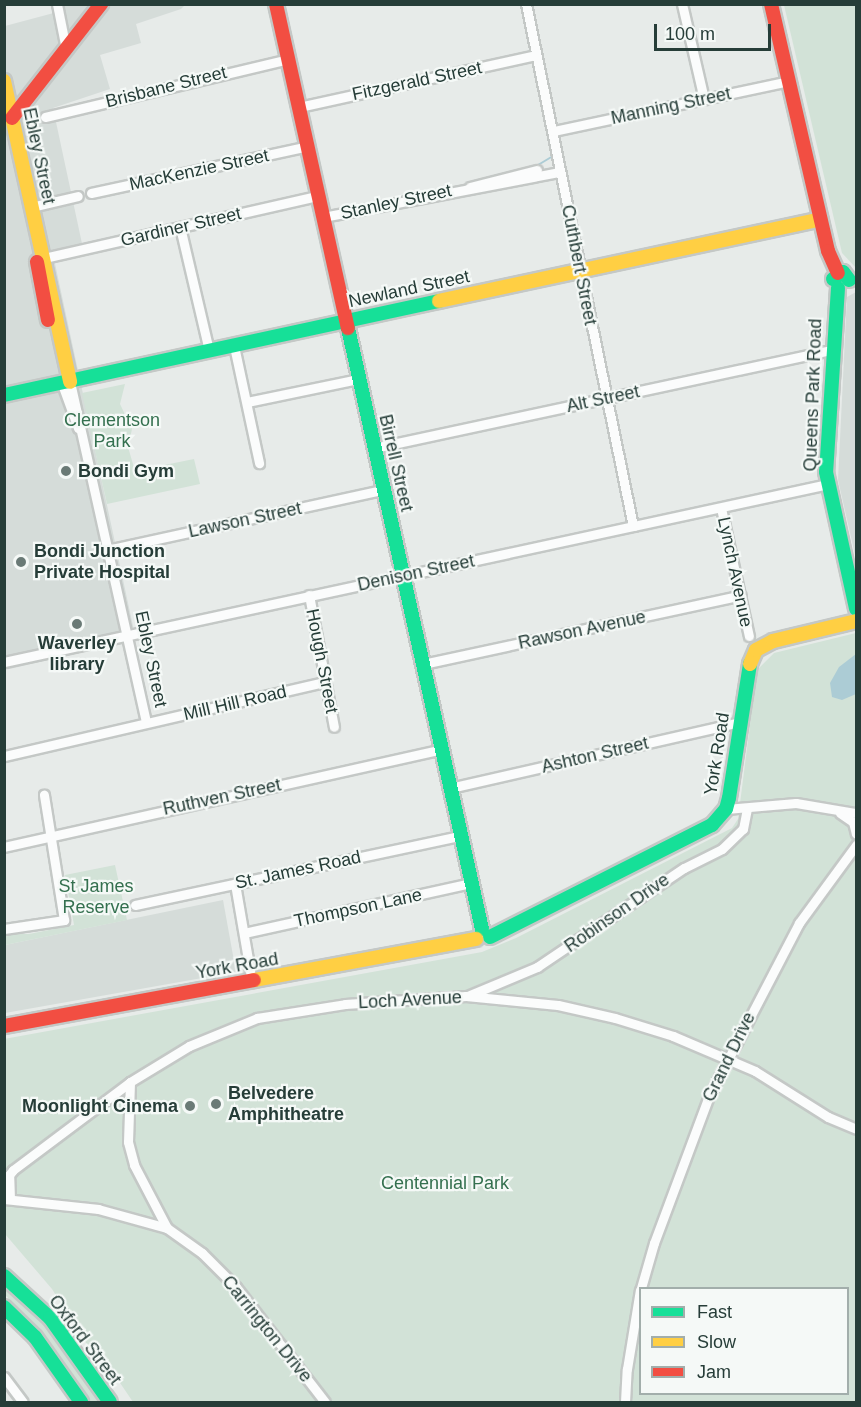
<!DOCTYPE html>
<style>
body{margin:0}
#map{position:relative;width:861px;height:1407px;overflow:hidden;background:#e7ebe9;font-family:Helvetica,sans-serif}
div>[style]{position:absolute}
.built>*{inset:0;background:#d5dcd9}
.green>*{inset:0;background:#d2e2d7}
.water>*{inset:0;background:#acccd5}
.stream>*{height:2px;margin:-1px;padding:0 1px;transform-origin:1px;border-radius:1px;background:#acccd5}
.roads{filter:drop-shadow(2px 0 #c4c8c6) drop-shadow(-2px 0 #c4c8c6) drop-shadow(0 2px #c4c8c6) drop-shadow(0 -2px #c4c8c6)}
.street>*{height:9px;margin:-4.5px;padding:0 4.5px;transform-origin:4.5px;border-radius:4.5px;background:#fbfcfc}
.fast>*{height:14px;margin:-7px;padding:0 7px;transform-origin:7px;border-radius:7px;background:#16e098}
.slow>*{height:14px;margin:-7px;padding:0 7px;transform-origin:7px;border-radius:7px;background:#ffcf43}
.jam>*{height:14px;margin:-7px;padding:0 7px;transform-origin:7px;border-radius:7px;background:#f24e42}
.dots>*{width:16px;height:16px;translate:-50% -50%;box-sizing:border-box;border:3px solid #f5f9f7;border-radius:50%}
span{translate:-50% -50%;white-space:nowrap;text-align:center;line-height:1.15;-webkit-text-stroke:4.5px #f5f9f7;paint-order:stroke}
.street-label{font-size:18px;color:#263d38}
.park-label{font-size:18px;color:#34704f}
.poi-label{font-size:18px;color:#263d38;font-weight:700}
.left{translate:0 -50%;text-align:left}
.right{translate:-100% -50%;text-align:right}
.frame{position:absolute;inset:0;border:6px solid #263d38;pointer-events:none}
.legend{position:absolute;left:639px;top:1287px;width:210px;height:108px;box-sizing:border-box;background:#f5f9f7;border:2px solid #a2aeab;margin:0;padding:8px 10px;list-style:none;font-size:18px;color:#263d38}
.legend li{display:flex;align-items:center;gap:12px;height:30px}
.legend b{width:30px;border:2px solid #a2aeab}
.scale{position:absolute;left:654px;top:24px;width:117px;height:27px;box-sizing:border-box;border:3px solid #263d38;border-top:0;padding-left:8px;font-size:18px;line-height:21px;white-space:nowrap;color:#263d38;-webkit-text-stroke:4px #f5f9f7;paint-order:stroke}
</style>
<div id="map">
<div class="built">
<div style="clip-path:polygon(64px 5px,185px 5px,181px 9px,136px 24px,141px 43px,100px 55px,110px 89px,53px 108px,84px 253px,54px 259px,136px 640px,5px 670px,5px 26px,65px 10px)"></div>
<div style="clip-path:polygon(856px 292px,856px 559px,838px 480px,847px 297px)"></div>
<div style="clip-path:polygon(223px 900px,236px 972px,5px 1013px,5px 945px)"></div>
</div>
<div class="green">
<div style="clip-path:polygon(784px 5px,856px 5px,856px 268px,842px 253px)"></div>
<div style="clip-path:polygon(125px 384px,120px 404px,132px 429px,128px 447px,135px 471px,194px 459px,200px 484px,107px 504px,82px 393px)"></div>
<div style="clip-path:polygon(evenodd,856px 633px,856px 1402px,133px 1402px,93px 1343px,88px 1346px,52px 1289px,5px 1234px,4px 1039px,482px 952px,516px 938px,732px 828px,738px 819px,757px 670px,774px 653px,856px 633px,640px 1288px,848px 1288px,848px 1394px,640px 1394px,640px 1288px)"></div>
<div style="clip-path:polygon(115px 865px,127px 920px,5px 945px,5px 934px,29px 934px,74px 925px,65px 875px)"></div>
<div style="clip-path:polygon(4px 1282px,59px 1338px,103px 1402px,90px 1402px,36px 1325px,5px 1295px)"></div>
</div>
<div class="water">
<div style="clip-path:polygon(856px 654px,856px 694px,842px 700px,832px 697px,830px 683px,839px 667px)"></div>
</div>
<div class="stream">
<div style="left:538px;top:165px;width:17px;rotate:-31deg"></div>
</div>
<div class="roads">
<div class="street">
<div style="left:57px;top:4px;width:46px;rotate:78.7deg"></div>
<div style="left:526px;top:4px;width:533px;rotate:78.42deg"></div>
<div style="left:682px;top:4px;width:98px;rotate:77deg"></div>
<div style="left:299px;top:107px;width:242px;rotate:-12.4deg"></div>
<div style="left:45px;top:117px;width:250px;rotate:-13.4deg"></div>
<div style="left:554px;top:131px;width:240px;rotate:-12deg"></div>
<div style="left:470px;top:187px;width:69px;rotate:-14.2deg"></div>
<div style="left:91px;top:193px;width:222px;rotate:-12.2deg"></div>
<div style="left:31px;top:207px;width:48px;rotate:-13.2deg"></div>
<div style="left:323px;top:217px;width:241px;rotate:-10.8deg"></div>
<div style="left:180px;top:227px;width:127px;rotate:76.8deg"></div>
<div style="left:44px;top:258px;width:281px;rotate:-12.8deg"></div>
<div style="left:234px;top:346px;width:120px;rotate:77.9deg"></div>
<div style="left:70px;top:382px;width:349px;rotate:77.4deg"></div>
<div style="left:62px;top:384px;width:47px;rotate:70deg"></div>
<div style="left:247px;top:402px;width:113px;rotate:-11.7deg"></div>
<div style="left:374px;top:448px;width:468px;rotate:-12.1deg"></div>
<div style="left:721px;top:508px;width:131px;rotate:77.7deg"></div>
<div style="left:107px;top:550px;width:282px;rotate:-12.3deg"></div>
<div style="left:309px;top:595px;width:134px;rotate:79.3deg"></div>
<div style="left:4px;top:662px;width:843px;rotate:-12.19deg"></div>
<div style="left:423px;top:664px;width:325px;rotate:-12.2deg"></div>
<div style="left:4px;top:756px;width:329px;rotate:-13deg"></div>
<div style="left:450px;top:788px;width:298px;rotate:-12.8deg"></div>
<div style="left:726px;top:809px;width:70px;rotate:-4.9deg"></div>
<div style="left:796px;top:803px;width:61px;rotate:9.5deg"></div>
<div style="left:840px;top:813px;width:16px;rotate:35deg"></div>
<div style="left:853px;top:822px;width:12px;rotate:76deg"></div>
<div style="left:4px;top:847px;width:448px;rotate:-12.6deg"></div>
<div style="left:235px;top:884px;width:99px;rotate:80.2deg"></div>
<div style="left:135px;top:905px;width:332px;rotate:-12deg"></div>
<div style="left:4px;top:929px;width:61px;rotate:-8.5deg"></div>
<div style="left:64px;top:920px;width:127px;rotate:-99.1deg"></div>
<div style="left:244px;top:933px;width:233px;rotate:-12.4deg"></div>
<div style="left:470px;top:995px;width:73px;rotate:-22.7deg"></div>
<div style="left:537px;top:967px;width:177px;rotate:-34deg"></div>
<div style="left:684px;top:868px;width:42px;rotate:-26.6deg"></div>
<div style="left:722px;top:849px;width:29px;rotate:-44deg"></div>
<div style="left:743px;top:829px;width:21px;rotate:-79deg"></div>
<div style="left:130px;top:1082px;width:60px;rotate:91.9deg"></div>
<div style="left:128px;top:1142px;width:24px;rotate:75deg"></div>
<div style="left:134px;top:1165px;width:71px;rotate:62.4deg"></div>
<div style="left:4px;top:1199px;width:95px;rotate:6.1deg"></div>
<div style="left:98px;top:1209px;width:72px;rotate:15.4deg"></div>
<div style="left:167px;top:1228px;width:43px;rotate:35.5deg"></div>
<div style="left:202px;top:1253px;width:48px;rotate:45deg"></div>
<div style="left:236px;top:1287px;width:145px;rotate:52.3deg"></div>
<div style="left:10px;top:1199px;width:24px;rotate:-92deg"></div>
<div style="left:9px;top:1175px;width:6px;rotate:-51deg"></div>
<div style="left:13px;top:1170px;width:146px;rotate:-36.9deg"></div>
<div style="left:130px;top:1082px;width:69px;rotate:-31.4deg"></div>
<div style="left:189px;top:1046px;width:74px;rotate:-22.4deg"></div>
<div style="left:257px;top:1018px;width:89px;rotate:-9deg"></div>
<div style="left:345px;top:1004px;width:121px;rotate:-3.8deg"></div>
<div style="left:466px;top:996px;width:92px;rotate:5.6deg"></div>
<div style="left:558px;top:1005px;width:58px;rotate:12.8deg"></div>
<div style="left:615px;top:1018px;width:61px;rotate:17.2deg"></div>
<div style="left:673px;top:1036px;width:89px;rotate:23.1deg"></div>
<div style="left:755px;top:1071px;width:86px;rotate:32.2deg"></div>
<div style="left:828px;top:1117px;width:30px;rotate:23deg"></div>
<div style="left:641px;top:1288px;width:47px;rotate:-73.9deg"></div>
<div style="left:654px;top:1243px;width:157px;rotate:-69.5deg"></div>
<div style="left:709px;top:1096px;width:195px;rotate:-62.5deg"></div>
<div style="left:799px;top:923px;width:97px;rotate:-53.8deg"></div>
<div style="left:4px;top:1377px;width:31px;rotate:53deg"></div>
<div style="left:625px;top:1402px;width:33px;rotate:-87deg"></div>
<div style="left:627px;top:1369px;width:80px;rotate:-80.7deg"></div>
</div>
<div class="fast">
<div style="left:833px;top:279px;width:12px;rotate:-35deg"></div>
<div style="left:843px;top:272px;width:10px;rotate:53deg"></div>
<div style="left:838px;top:288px;width:184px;rotate:93.7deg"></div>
<div style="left:826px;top:472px;width:140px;rotate:77.6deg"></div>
<div style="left:348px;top:328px;width:616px;rotate:77.43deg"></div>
<div style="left:4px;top:395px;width:445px;rotate:-12.2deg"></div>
<div style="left:490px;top:937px;width:249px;rotate:-26.8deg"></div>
<div style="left:712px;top:825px;width:21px;rotate:-49deg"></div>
<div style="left:726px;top:809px;width:11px;rotate:-75deg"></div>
<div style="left:729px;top:798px;width:136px;rotate:-81.1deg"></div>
<div style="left:4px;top:1276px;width:62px;rotate:42.4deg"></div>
<div style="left:50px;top:1318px;width:103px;rotate:54.5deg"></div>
<div style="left:4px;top:1307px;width:43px;rotate:44.1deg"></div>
<div style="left:35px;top:1337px;width:80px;rotate:54.7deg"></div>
</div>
<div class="slow">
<div style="left:4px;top:81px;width:308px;rotate:77.6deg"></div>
<div style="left:439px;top:301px;width:390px;rotate:-12.1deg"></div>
<div style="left:750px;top:664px;width:15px;rotate:-67deg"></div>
<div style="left:756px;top:650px;width:19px;rotate:-28deg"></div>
<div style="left:773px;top:641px;width:85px;rotate:-13.5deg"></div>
<div style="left:254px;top:980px;width:226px;rotate:-10.5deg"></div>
</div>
<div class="jam">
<div style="left:276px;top:4px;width:332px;rotate:77.5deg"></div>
<div style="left:771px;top:4px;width:253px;rotate:77deg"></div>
<div style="left:828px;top:251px;width:24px;rotate:66deg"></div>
<div style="left:12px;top:118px;width:145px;rotate:-52deg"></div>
<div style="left:37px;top:262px;width:59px;rotate:79.3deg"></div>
<div style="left:4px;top:1026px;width:254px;rotate:-10.4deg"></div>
</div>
</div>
<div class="dots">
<div style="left:66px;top:471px;background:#6a7a76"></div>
<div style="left:21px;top:562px;background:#6a7a76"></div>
<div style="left:77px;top:624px;background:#6a7a76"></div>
<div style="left:216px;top:1104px;background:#6a7a76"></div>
<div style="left:190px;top:1106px;background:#6a7a76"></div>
</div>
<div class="street-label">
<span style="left:417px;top:81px;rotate:-12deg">Fitzgerald Street</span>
<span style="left:166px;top:87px;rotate:-14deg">Brisbane Street</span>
<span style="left:671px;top:106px;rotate:-12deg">Manning Street</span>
<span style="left:39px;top:156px;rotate:78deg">Ebley Street</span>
<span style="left:199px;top:170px;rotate:-12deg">MacKenzie Street</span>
<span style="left:396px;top:202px;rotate:-12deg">Stanley Street</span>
<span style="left:181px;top:227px;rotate:-13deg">Gardiner Street</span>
<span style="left:579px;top:265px;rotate:79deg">Cuthbert Street</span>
<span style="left:409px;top:289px;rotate:-12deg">Newland Street</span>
<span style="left:813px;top:395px;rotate:-88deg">Queens Park Road</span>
<span style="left:603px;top:399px;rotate:-12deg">Alt Street</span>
<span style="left:396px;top:463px;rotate:77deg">Birrell Street</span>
<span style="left:245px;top:520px;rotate:-12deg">Lawson Street</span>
<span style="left:735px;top:572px;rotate:78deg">Lynch Avenue</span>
<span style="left:416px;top:573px;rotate:-12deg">Denison Street</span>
<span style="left:582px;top:630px;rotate:-12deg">Rawson Avenue</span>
<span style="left:151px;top:659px;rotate:78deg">Ebley Street</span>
<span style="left:322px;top:661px;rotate:79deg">Hough Street</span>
<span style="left:235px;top:703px;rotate:-13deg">Mill Hill Road</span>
<span style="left:717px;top:754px;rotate:-81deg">York Road</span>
<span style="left:595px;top:755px;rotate:-13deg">Ashton Street</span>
<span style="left:222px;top:797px;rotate:-12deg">Ruthven Street</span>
<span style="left:298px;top:870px;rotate:-12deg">St. James Road</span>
<span style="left:358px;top:908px;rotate:-12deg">Thompson Lane</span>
<span style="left:617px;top:913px;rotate:-35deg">Robinson Drive</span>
<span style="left:237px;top:966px;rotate:-10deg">York Road</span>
<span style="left:410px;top:1000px;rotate:-3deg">Loch Avenue</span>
<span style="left:729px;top:1057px;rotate:-64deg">Grand Drive</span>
<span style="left:267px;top:1329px;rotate:51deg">Carrington Drive</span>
<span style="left:85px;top:1340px;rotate:53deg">Oxford Street</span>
</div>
<div class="park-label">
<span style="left:112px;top:431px">Clementson<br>Park</span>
<span style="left:96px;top:897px">St James<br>Reserve</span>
<span style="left:445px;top:1183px">Centennial Park</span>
</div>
<div class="poi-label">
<span class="left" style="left:78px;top:471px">Bondi Gym</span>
<span class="left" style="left:34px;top:562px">Bondi Junction<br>Private Hospital</span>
<span style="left:77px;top:654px">Waverley<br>library</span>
<span class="left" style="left:228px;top:1104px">Belvedere<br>Amphitheatre</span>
<span class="right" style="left:178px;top:1106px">Moonlight Cinema</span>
</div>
<div class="frame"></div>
<ul class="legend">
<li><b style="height:8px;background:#16e098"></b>Fast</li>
<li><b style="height:8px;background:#ffcf43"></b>Slow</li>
<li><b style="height:8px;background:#f24e42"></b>Jam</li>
</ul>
<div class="scale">100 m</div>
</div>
